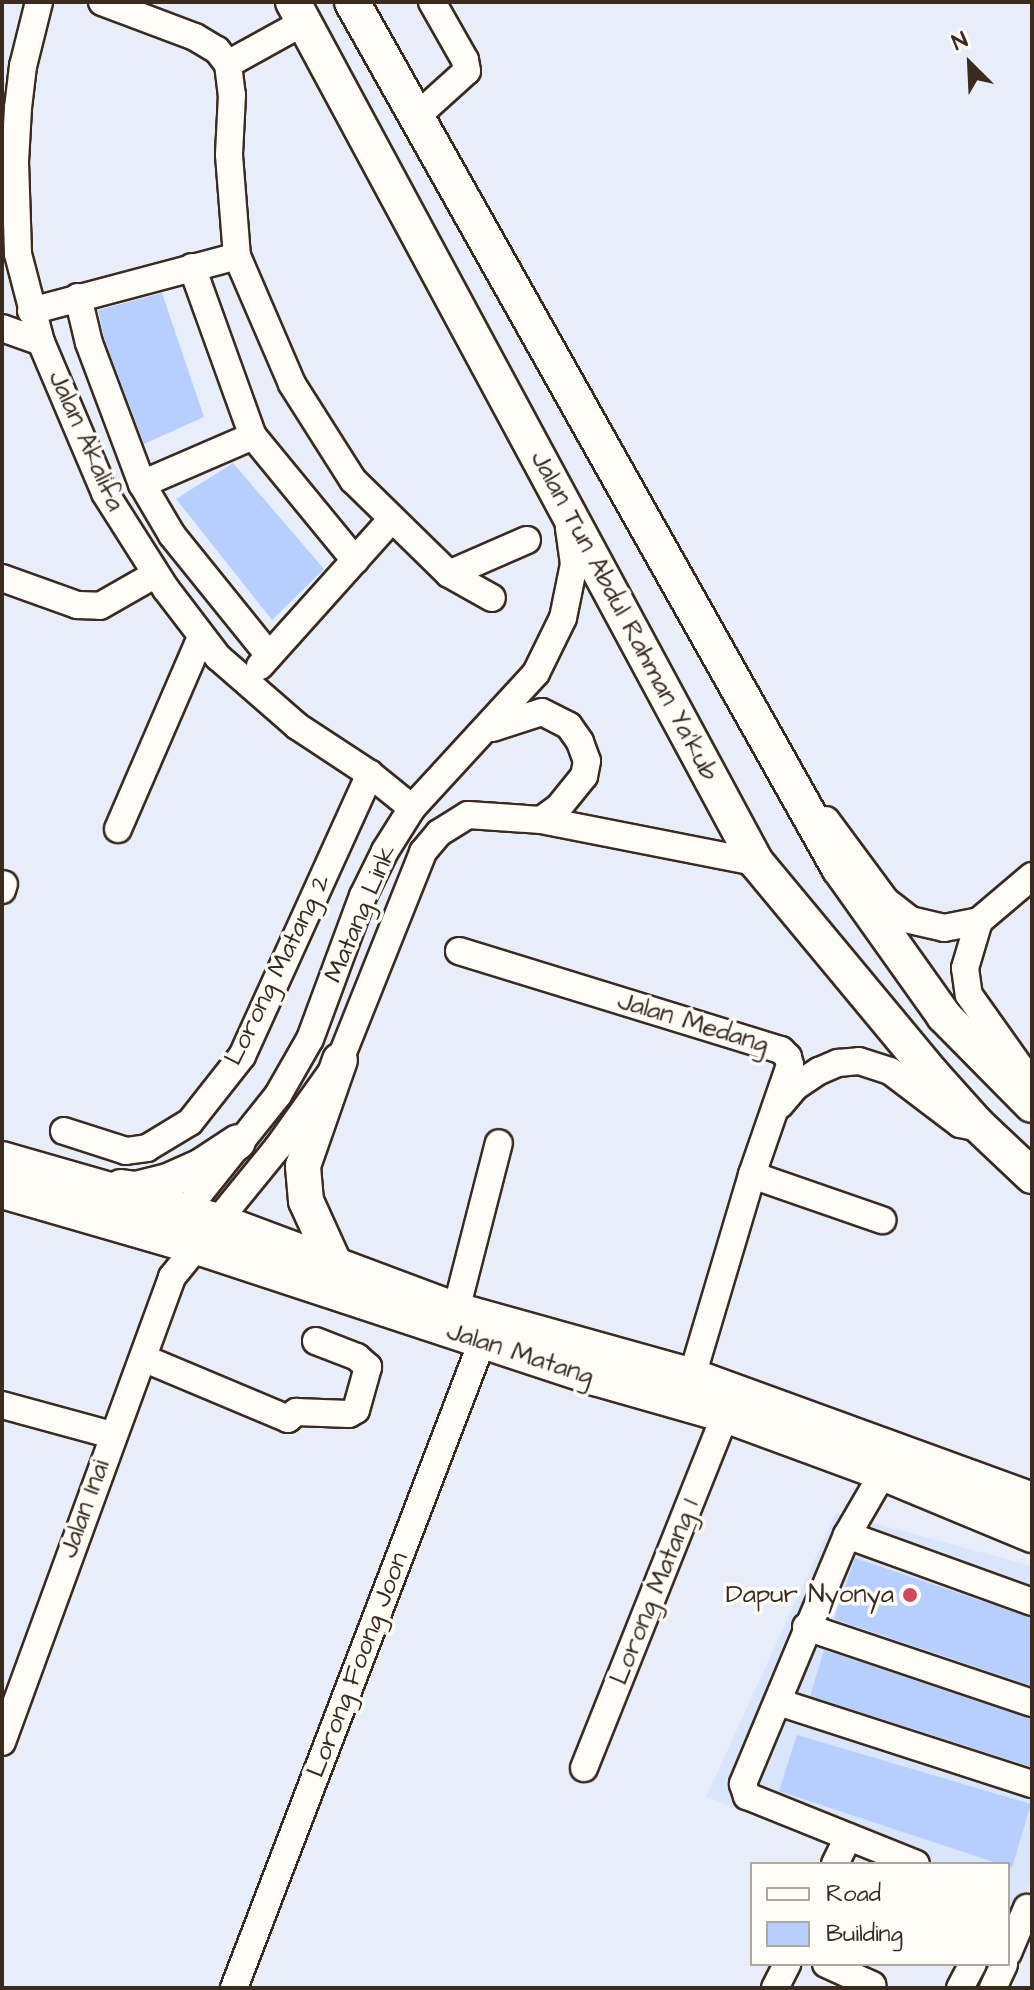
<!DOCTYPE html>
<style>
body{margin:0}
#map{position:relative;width:1034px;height:1990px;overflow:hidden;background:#e8eef9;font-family:"Architects Daughter",sans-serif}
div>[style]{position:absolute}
.built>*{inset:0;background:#d9e5fa}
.building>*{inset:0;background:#b7cffe}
.roads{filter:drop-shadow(2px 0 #3b2a1e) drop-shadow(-2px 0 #3b2a1e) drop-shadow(0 2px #3b2a1e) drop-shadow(0 -2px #3b2a1e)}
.minor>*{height:26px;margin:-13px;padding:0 13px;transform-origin:13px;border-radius:13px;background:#fdfcf7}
.major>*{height:34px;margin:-17px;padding:0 17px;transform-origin:17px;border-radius:17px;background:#fdfcf7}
.dots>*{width:22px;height:22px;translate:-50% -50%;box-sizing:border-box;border:4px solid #fdfcf7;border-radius:50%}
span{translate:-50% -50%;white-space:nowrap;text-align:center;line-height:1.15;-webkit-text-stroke:7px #fdfcf7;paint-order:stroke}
.street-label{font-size:26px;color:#3b2a1e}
.poi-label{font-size:26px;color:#3b2a1e}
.right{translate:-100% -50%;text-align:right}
.frame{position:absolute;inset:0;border:4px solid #3b2a1e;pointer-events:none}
.legend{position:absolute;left:750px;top:1862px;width:260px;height:104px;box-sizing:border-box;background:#fdfcf7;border:2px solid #afa8a0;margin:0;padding:10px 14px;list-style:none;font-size:24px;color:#3b2a1e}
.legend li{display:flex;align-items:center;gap:16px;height:40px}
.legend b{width:40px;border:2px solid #afa8a0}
.north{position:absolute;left:930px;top:24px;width:80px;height:80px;-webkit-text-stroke:6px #fdfcf7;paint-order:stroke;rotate:336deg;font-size:22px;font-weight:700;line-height:32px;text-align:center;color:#3b2a1e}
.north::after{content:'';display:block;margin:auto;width:28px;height:36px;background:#3b2a1e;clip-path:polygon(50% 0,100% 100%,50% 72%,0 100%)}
</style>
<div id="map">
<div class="built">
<div style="clip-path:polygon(836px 1513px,1032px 1566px,1032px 1877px,1018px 1918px,1008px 1914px,1008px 1864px,879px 1864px,706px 1797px)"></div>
</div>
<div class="building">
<div style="clip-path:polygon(162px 293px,204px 417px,144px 444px,104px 338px,98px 310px)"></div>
<div style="clip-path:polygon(233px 463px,324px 569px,272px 620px,176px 499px)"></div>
<div style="clip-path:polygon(855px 1558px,1032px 1618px,1032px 1686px,834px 1619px)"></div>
<div style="clip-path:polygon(824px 1650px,1032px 1719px,1032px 1767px,810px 1696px)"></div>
<div style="clip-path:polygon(797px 1735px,1031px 1804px,1012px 1868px,779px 1791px)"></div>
</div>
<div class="roads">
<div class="minor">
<div style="left:39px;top:2px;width:66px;rotate:104deg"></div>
<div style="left:23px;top:66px;width:42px;rotate:96.8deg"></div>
<div style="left:18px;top:108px;width:54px;rotate:93.2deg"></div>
<div style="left:15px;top:162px;width:92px;rotate:88.1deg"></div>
<div style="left:18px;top:254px;width:91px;rotate:75.4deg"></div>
<div style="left:41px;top:342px;width:164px;rotate:67deg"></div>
<div style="left:105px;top:493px;width:114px;rotate:57.6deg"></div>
<div style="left:166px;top:589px;width:86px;rotate:52.6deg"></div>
<div style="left:218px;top:657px;width:105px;rotate:41.1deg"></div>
<div style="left:297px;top:726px;width:87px;rotate:33.3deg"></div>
<div style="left:370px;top:774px;width:54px;rotate:39deg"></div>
<div style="left:102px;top:2px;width:99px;rotate:20.6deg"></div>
<div style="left:195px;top:37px;width:26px;rotate:31deg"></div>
<div style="left:217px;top:50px;width:18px;rotate:52deg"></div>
<div style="left:228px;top:64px;width:31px;rotate:83deg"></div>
<div style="left:232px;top:95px;width:60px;rotate:92.9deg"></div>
<div style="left:229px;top:155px;width:101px;rotate:85.5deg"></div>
<div style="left:237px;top:256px;width:139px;rotate:66.7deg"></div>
<div style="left:292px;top:384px;width:114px;rotate:57.6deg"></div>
<div style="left:353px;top:480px;width:134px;rotate:44.4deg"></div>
<div style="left:449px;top:574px;width:49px;rotate:29.2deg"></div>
<div style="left:228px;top:64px;width:87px;rotate:-28.9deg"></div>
<div style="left:417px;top:116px;width:67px;rotate:-42deg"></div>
<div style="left:467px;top:71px;width:11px;rotate:-100deg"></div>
<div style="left:465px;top:60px;width:67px;rotate:-119.6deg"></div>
<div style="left:192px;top:267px;width:180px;rotate:70.2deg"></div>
<div style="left:253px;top:436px;width:161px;rotate:50.6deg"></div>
<div style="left:78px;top:297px;width:47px;rotate:76.6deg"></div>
<div style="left:89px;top:343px;width:151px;rotate:69.4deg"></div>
<div style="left:142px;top:484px;width:59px;rotate:59.5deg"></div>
<div style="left:172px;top:535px;width:154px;rotate:51.1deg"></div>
<div style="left:31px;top:311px;width:213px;rotate:-14.9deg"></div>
<div style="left:2px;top:328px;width:41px;rotate:19.7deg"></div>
<div style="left:142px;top:484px;width:121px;rotate:-23.4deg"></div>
<div style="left:449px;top:574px;width:85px;rotate:-23.6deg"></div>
<div style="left:2px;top:578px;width:80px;rotate:19.8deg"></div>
<div style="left:77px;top:605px;width:23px;rotate:2deg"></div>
<div style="left:100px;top:606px;width:64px;rotate:-29.7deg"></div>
<div style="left:260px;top:666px;width:196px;rotate:-48.1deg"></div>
<div style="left:492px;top:728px;width:52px;rotate:-17.7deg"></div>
<div style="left:542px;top:712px;width:30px;rotate:27deg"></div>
<div style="left:569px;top:726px;width:19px;rotate:55deg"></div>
<div style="left:580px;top:742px;width:20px;rotate:70deg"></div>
<div style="left:587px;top:761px;width:15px;rotate:101deg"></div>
<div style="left:584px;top:776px;width:40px;rotate:129deg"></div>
<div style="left:559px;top:807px;width:22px;rotate:144deg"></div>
<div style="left:826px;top:820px;width:101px;rotate:53.5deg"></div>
<div style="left:886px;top:901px;width:31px;rotate:38deg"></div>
<div style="left:910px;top:920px;width:35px;rotate:13deg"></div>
<div style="left:944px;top:928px;width:36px;rotate:-11deg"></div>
<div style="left:979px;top:921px;width:70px;rotate:-40.3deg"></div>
<div style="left:118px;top:829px;width:209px;rotate:-66.6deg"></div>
<div style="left:2px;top:890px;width:6px;rotate:-72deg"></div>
<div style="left:979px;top:921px;width:49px;rotate:106.6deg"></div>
<div style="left:965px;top:968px;width:27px;rotate:82deg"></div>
<div style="left:969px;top:995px;width:109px;rotate:54.7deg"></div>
<div style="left:459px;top:951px;width:337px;rotate:17.1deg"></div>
<div style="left:781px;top:1050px;width:10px;rotate:45deg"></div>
<div style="left:788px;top:1057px;width:8px;rotate:76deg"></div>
<div style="left:790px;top:1065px;width:116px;rotate:109.1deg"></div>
<div style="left:752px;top:1175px;width:210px;rotate:106.6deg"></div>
<div style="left:780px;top:1105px;width:23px;rotate:-50deg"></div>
<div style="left:795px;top:1087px;width:29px;rotate:-34deg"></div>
<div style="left:819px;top:1071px;width:21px;rotate:-23deg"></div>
<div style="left:838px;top:1063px;width:21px;rotate:-5deg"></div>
<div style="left:859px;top:1061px;width:33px;rotate:18deg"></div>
<div style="left:890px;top:1071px;width:88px;rotate:37.1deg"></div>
<div style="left:960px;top:1124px;width:10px;rotate:11deg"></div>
<div style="left:64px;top:1131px;width:65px;rotate:17.9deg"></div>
<div style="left:126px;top:1151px;width:21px;rotate:-8deg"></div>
<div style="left:147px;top:1148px;width:50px;rotate:-31.2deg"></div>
<div style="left:190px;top:1122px;width:84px;rotate:-51.8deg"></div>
<div style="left:242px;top:1056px;width:310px;rotate:-65.6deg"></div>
<div style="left:752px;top:1175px;width:138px;rotate:19.1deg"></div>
<div style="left:175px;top:1224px;width:165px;rotate:-51.4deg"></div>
<div style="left:278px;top:1095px;width:64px;rotate:-60.3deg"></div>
<div style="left:310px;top:1039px;width:153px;rotate:-69.7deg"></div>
<div style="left:363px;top:896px;width:50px;rotate:-63.9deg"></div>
<div style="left:385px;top:851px;width:51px;rotate:-57.9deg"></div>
<div style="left:412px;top:808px;width:183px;rotate:-47.4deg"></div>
<div style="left:536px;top:673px;width:61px;rotate:-63.9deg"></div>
<div style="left:563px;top:618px;width:55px;rotate:-78.5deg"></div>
<div style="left:574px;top:564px;width:37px;rotate:-98deg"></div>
<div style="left:456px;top:1310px;width:172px;rotate:-75.6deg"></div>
<div style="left:143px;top:1358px;width:157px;rotate:22.8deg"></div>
<div style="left:288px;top:1419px;width:11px;rotate:-41deg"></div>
<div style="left:296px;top:1412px;width:53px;rotate:2.2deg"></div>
<div style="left:349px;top:1414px;width:8px;rotate:-30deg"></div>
<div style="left:356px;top:1410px;width:45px;rotate:-74.4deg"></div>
<div style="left:368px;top:1367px;width:15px;rotate:-138deg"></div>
<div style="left:357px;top:1357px;width:44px;rotate:-158.7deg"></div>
<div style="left:2px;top:1405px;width:114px;rotate:15.3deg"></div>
<div style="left:883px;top:1473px;width:72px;rotate:120.1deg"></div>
<div style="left:847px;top:1535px;width:270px;rotate:112.7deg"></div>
<div style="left:743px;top:1784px;width:13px;rotate:72deg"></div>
<div style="left:747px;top:1796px;width:182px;rotate:21.9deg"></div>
<div style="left:847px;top:1535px;width:197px;rotate:19.9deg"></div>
<div style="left:806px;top:1627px;width:238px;rotate:18.6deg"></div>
<div style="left:778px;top:1702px;width:267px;rotate:17.9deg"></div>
<div style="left:2px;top:1742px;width:495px;rotate:-69.9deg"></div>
<div style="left:172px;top:1277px;width:168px;rotate:-50.8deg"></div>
<div style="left:278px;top:1147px;width:107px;rotate:-54.5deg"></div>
<div style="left:340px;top:1060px;width:224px;rotate:-68.2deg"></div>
<div style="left:423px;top:852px;width:25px;rotate:-50deg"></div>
<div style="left:439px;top:833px;width:34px;rotate:-32deg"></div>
<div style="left:468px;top:815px;width:73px;rotate:3.9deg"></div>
<div style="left:541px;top:820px;width:219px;rotate:11.1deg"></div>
<div style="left:584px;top:1768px;width:380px;rotate:-68.2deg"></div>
<div style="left:835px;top:1864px;width:30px;rotate:-64deg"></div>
<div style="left:1008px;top:1953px;width:49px;rotate:-67.1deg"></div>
<div style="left:826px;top:1964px;width:51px;rotate:24.5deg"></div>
<div style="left:234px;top:1988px;width:692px;rotate:-69deg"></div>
<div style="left:775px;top:1988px;width:27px;rotate:-63deg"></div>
<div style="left:960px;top:1988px;width:27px;rotate:-62deg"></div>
<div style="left:993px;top:1988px;width:26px;rotate:-65deg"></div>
</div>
<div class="major">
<div style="left:293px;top:2px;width:977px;rotate:61.7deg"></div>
<div style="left:756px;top:862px;width:276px;rotate:50.3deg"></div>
<div style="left:932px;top:1074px;width:67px;rotate:48deg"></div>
<div style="left:977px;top:1124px;width:76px;rotate:43.4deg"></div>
<div style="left:352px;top:2px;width:994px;rotate:60.65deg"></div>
<div style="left:839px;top:868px;width:181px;rotate:54.6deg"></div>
<div style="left:944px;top:1016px;width:125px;rotate:45.3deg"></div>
<div style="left:2px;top:1159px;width:225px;rotate:16deg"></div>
<div style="left:218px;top:1221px;width:254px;rotate:20.5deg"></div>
<div style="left:456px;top:1310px;width:245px;rotate:15.6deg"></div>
<div style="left:692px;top:1376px;width:362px;rotate:20deg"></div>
<div style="left:121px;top:1187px;width:15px;rotate:8deg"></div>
<div style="left:136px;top:1189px;width:33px;rotate:-14deg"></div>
<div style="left:168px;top:1181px;width:35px;rotate:-24deg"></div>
<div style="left:200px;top:1167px;width:45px;rotate:-33.3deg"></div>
<div style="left:2px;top:1191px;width:206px;rotate:16.1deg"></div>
<div style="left:200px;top:1248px;width:416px;rotate:18.2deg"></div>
<div style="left:595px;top:1378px;width:135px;rotate:15.9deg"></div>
<div style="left:725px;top:1415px;width:168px;rotate:20.2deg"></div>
<div style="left:883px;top:1473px;width:161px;rotate:22.6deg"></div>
<div style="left:336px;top:1267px;width:72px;rotate:-114.4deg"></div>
<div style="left:306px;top:1201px;width:35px;rotate:-95deg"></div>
<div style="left:303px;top:1166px;width:112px;rotate:-70.8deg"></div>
</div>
</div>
<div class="dots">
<div style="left:910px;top:1595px;background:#d1495b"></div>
</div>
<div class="street-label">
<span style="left:86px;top:441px;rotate:66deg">Jalan Akalifa</span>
<span style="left:624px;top:616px;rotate:62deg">Jalan Tun Abdul Rahman Ya'kub</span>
<span style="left:361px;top:914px;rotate:-67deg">Matang Link</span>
<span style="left:278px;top:970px;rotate:-64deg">Lorong Matang 2</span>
<span style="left:693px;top:1023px;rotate:17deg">Jalan Medang</span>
<span style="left:520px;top:1354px;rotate:18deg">Jalan Matang</span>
<span style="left:85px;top:1509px;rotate:-70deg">Jalan Inai</span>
<span style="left:655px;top:1592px;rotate:-68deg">Lorong Matang 1</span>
<span style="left:358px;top:1665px;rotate:-69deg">Lorong Foong Joon</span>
</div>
<div class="poi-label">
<span class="right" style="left:894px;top:1595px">Dapur Nyonya</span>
</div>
<div class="frame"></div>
<ul class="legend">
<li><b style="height:10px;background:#fdfcf7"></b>Road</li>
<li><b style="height:22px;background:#b7cffe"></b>Building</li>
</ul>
<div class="north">N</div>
</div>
